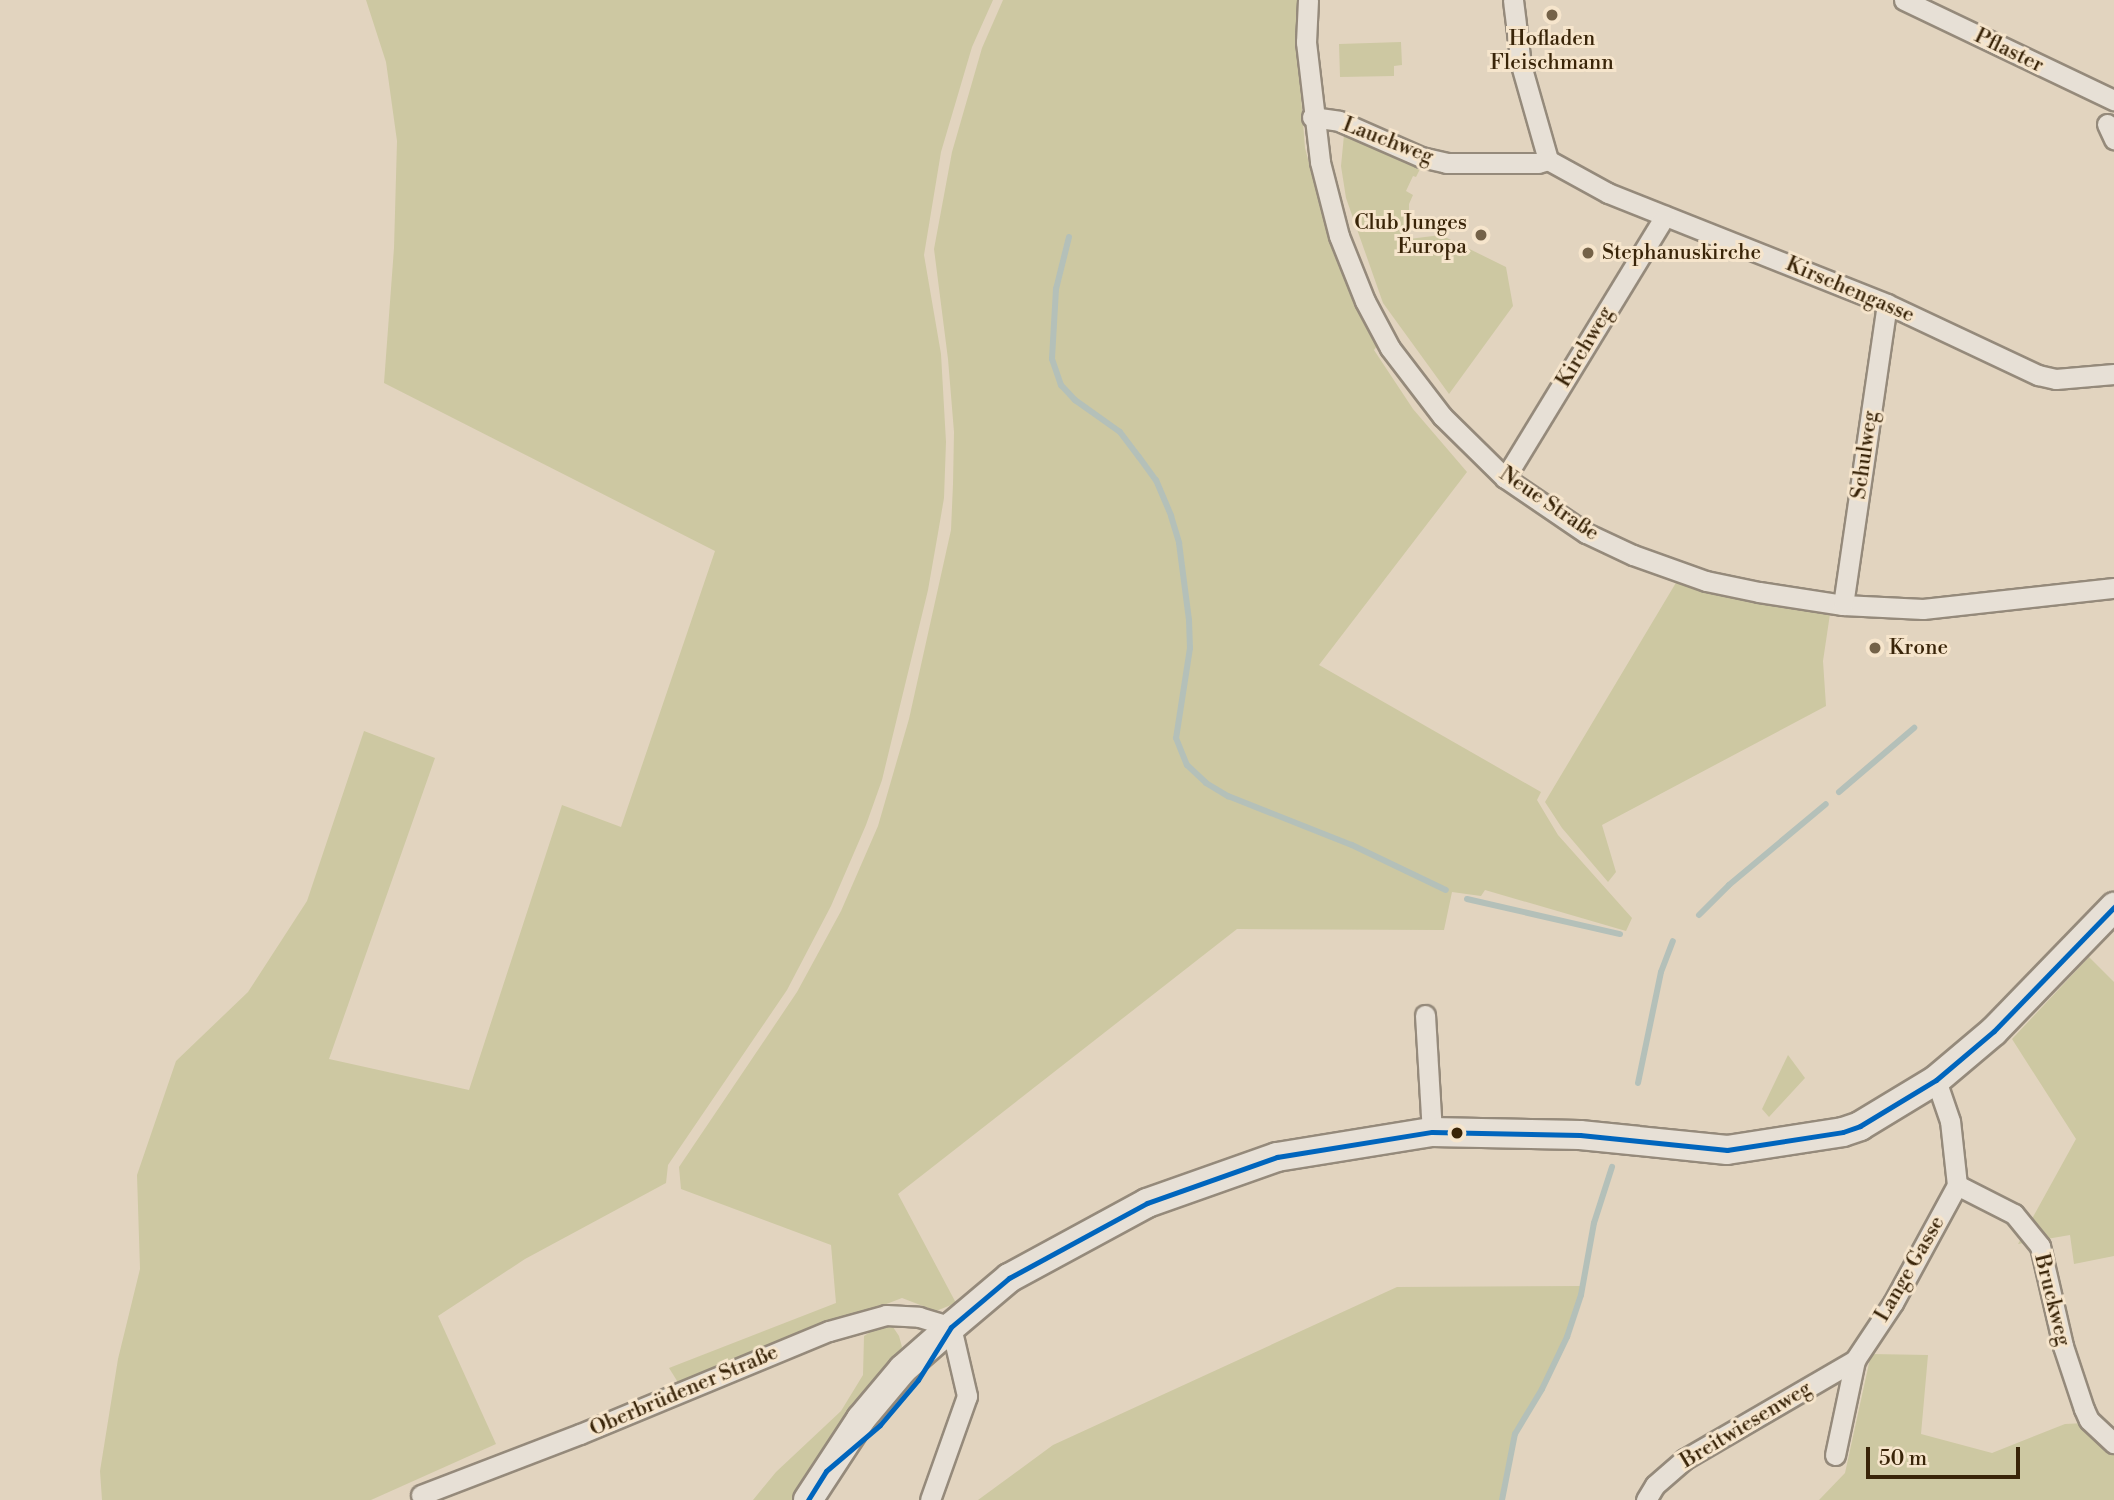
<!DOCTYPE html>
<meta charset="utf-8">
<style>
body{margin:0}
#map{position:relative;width:2114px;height:1500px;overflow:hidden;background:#e2d4bf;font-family:"Libre Bodoni",serif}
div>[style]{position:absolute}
.green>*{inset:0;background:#cdc8a2}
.stream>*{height:6px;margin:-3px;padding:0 3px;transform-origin:3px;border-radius:3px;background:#b4c0b9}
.roads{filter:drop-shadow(2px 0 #958a7b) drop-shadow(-2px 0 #958a7b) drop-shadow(0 2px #958a7b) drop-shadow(0 -2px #958a7b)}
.street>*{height:19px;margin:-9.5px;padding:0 9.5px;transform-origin:9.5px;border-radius:9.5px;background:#e7e0d6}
.secondary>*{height:28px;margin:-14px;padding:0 14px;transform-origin:14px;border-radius:14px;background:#e7e0d6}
.bus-1>*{height:5px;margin:-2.5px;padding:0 2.5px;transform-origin:2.5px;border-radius:2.5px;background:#0065bd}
.dots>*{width:19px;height:19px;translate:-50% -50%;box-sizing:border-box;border:4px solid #f6e5cc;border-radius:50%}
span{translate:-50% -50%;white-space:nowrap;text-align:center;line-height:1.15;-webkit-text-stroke:6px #f6e5cc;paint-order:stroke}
.poi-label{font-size:21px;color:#392408}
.right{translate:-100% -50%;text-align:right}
.left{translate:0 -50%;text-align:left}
.street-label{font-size:21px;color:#392408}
.scale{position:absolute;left:1866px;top:1447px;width:154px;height:32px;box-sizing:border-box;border:4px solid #392408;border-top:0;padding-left:9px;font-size:21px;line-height:24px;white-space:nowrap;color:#392408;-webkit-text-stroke:5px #f6e5cc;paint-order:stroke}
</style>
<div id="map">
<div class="green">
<div style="clip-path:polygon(366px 0,993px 0,972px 47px,941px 152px,924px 255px,941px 354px,946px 442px,944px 498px,938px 533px,928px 590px,882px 780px,866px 825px,831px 906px,787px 990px,668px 1165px,666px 1183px,525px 1259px,438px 1316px,496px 1444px,371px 1500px,102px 1500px,100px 1471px,118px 1359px,140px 1269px,137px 1175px,176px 1061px,248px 992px,307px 901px,364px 731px,435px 758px,329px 1059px,469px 1090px,562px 805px,621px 827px,715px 551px,384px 383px,394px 248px,397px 141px,386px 62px)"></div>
<div style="clip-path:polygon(1003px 0,1298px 0,1297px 44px,1305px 148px,1328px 234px,1351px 293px,1377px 346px,1374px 350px,1413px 409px,1467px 472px,1319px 665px,1541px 792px,1537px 800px,1558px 835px,1632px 918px,1626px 931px,1485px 890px,1481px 896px,1452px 892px,1444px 930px,1237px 929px,898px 1194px,956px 1303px,936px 1311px,902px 1298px,679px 1384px,669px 1368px,836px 1303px,831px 1245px,681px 1189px,679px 1167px,797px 992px,841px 911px,878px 826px,909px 719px,951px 530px,953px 484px,954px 432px,948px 359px,934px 249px,952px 152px,982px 48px)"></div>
<div style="clip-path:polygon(1401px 42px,1402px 65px,1394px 66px,1394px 76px,1340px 77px,1339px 44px)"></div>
<div style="clip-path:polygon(1348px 132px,1422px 165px,1416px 177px,1413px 176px,1406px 191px,1413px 195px,1409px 204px,1409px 239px,1441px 235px,1506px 267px,1513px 306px,1449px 394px,1383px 303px,1346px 198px,1341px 166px,1344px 135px)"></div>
<div style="clip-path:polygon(1677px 581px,1776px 607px,1830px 614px,1823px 661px,1826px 706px,1602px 825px,1616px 872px,1608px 882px,1562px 828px,1545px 802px)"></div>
<div style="clip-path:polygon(2089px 957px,2114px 982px,2114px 1256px,2074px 1264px,2070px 1235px,2018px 1244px,2076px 1139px,2012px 1039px)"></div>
<div style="clip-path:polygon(1788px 1055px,1805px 1078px,1769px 1117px,1762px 1109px)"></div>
<div style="clip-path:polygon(1583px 1286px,1567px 1337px,1542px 1389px,1515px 1434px,1502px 1500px,978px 1500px,1053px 1445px,1397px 1287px)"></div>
<div style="clip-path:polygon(883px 1324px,893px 1327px,899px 1336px,902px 1347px,897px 1359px,815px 1465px,794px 1500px,753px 1500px,776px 1472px,841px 1411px,863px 1375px,864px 1336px)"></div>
<div style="clip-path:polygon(1871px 1354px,1928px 1355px,1921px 1434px,1992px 1453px,2065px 1424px,2085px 1423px,2114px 1451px,2114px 1500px,1819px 1500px,1845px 1473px)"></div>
</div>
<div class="stream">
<div style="left:1069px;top:237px;width:54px;rotate:104deg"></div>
<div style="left:1056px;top:289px;width:70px;rotate:93.3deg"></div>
<div style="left:1052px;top:359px;width:28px;rotate:71deg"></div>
<div style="left:1061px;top:385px;width:21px;rotate:47deg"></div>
<div style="left:1075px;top:400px;width:55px;rotate:35.4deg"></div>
<div style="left:1120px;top:432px;width:31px;rotate:53deg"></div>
<div style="left:1139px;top:457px;width:29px;rotate:54deg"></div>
<div style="left:1156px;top:480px;width:39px;rotate:67deg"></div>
<div style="left:1171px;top:516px;width:28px;rotate:73deg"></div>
<div style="left:1179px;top:543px;width:78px;rotate:82.6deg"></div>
<div style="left:1189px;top:620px;width:28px;rotate:88deg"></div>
<div style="left:1190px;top:648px;width:91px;rotate:98.8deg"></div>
<div style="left:1176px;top:738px;width:29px;rotate:68deg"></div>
<div style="left:1187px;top:765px;width:26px;rotate:43deg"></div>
<div style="left:1206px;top:783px;width:26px;rotate:31deg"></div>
<div style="left:1228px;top:796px;width:133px;rotate:21.6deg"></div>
<div style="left:1352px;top:845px;width:104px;rotate:25.6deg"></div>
<div style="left:1839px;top:792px;width:99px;rotate:-40.5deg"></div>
<div style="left:1467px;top:899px;width:157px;rotate:12.9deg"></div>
<div style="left:1699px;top:915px;width:42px;rotate:-45deg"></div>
<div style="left:1729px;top:885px;width:126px;rotate:-39.9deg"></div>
<div style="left:1638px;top:1083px;width:113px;rotate:-78.3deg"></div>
<div style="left:1661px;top:972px;width:33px;rotate:-69deg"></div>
<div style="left:1502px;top:1500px;width:67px;rotate:-78.9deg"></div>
<div style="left:1515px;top:1434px;width:52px;rotate:-59deg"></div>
<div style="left:1542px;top:1389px;width:58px;rotate:-64.3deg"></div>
<div style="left:1567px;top:1337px;width:44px;rotate:-71.6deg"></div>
<div style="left:1581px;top:1295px;width:73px;rotate:-79.8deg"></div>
<div style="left:1594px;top:1223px;width:59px;rotate:-72.2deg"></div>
</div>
<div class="roads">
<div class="street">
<div style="left:1308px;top:0;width:42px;rotate:92.7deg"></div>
<div style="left:1306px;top:42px;width:121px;rotate:83.3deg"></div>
<div style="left:1320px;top:162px;width:76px;rotate:75.6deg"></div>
<div style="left:1339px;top:236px;width:70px;rotate:68.2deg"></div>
<div style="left:1365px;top:301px;width:53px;rotate:62deg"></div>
<div style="left:1390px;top:348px;width:86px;rotate:52.6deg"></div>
<div style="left:1442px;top:416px;width:88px;rotate:44.5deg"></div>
<div style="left:1505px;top:478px;width:98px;rotate:34.2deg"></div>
<div style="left:1586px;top:533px;width:52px;rotate:25.1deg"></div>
<div style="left:1633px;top:555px;width:77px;rotate:19.6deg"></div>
<div style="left:1706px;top:581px;width:54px;rotate:11.7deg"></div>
<div style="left:1759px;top:592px;width:85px;rotate:8.8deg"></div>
<div style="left:1843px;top:605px;width:80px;rotate:2.9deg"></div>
<div style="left:1923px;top:609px;width:192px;rotate:-6.3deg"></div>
<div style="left:1513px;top:0;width:65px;rotate:83deg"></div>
<div style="left:1521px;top:65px;width:99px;rotate:74.1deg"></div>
<div style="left:1548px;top:160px;width:68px;rotate:28.8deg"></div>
<div style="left:1608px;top:193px;width:300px;rotate:21.7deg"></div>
<div style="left:1887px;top:304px;width:167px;rotate:25.2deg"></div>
<div style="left:2038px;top:375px;width:18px;rotate:13deg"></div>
<div style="left:2056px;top:379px;width:58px;rotate:-4.9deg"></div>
<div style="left:1904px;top:0;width:233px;rotate:25.5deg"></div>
<div style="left:1312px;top:117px;width:27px;rotate:8deg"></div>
<div style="left:1339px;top:121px;width:90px;rotate:23.7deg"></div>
<div style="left:1421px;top:157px;width:26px;rotate:13deg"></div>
<div style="left:1446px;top:163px;width:92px"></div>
<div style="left:1538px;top:163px;width:10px;rotate:-17deg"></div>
<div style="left:2107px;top:124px;width:17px;rotate:65deg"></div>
<div style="left:1505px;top:478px;width:307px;rotate:-58.6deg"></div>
<div style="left:1843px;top:605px;width:304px;rotate:-81.7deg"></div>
<div style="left:1425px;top:1015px;width:117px;rotate:86.6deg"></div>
<div style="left:1957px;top:1185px;width:64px;rotate:27deg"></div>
<div style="left:2014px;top:1214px;width:41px;rotate:50.9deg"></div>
<div style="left:2040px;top:1246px;width:103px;rotate:77deg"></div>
<div style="left:2063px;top:1346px;width:66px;rotate:71.6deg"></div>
<div style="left:2084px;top:1409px;width:12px;rotate:66deg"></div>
<div style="left:2089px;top:1420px;width:34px;rotate:43deg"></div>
<div style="left:1835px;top:1455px;width:97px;rotate:-78.1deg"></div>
<div style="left:1855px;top:1360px;width:69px;rotate:-56.3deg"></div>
<div style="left:1893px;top:1303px;width:134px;rotate:-61.5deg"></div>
<div style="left:1957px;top:1185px;width:64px;rotate:-96.2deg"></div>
<div style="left:1950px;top:1121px;width:43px;rotate:-108.9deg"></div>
<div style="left:421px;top:1495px;width:170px;rotate:-21deg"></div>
<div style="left:580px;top:1434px;width:269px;rotate:-22.5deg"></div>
<div style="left:829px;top:1331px;width:59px;rotate:-15.7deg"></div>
<div style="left:886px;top:1315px;width:33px;rotate:3deg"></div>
<div style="left:919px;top:1317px;width:34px;rotate:17deg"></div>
<div style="left:951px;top:1327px;width:71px;rotate:76.9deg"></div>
<div style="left:967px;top:1396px;width:110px;rotate:109.6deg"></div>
<div style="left:1646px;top:1500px;width:17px;rotate:-59deg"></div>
<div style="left:1655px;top:1485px;width:40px;rotate:-41deg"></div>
<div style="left:1685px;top:1459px;width:197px;rotate:-30.2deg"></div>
</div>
<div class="secondary">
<div style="left:808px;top:1500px;width:97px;rotate:-56.8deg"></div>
<div style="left:861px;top:1419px;width:65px;rotate:-50deg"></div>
<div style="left:903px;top:1369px;width:64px;rotate:-41.2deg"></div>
<div style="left:951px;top:1327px;width:76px;rotate:-40.2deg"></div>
<div style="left:1009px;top:1278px;width:157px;rotate:-28.5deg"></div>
<div style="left:1147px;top:1203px;width:138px;rotate:-19.5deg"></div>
<div style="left:1277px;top:1157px;width:157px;rotate:-9.2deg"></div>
<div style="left:1432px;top:1132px;width:148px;rotate:1.2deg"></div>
<div style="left:1580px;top:1135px;width:148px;rotate:5.8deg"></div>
<div style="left:1727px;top:1150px;width:117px;rotate:-8.8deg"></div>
<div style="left:1843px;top:1132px;width:18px;rotate:-19deg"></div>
<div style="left:1860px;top:1126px;width:89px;rotate:-31.2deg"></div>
<div style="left:1936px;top:1080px;width:76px;rotate:-40.2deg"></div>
<div style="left:1994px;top:1031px;width:173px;rotate:-45.9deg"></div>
</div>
</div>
<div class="bus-1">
<div style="left:808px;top:1500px;width:34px;rotate:-58deg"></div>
<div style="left:826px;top:1471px;width:71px;rotate:-40.4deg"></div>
<div style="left:880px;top:1425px;width:59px;rotate:-49.8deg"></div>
<div style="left:918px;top:1380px;width:62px;rotate:-58.1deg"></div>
<div style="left:951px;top:1327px;width:76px;rotate:-40.2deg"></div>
<div style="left:1009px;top:1278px;width:157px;rotate:-28.5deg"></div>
<div style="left:1147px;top:1203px;width:138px;rotate:-19.5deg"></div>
<div style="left:1277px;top:1157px;width:157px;rotate:-9.2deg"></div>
<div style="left:1432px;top:1132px;width:148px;rotate:1.2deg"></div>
<div style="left:1580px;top:1135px;width:148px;rotate:5.8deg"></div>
<div style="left:1727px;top:1150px;width:117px;rotate:-8.8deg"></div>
<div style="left:1843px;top:1132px;width:18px;rotate:-19deg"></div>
<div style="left:1860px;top:1126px;width:89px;rotate:-31.2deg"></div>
<div style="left:1936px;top:1080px;width:76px;rotate:-40.2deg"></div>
<div style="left:1994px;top:1031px;width:173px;rotate:-45.9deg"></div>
</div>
<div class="dots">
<div style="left:1552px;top:15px;background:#746248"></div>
<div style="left:1481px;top:235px;background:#746248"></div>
<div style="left:1588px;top:253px;background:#746248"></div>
<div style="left:1875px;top:648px;background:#746248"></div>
<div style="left:1457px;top:1133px;background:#392408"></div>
</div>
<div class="poi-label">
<span style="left:1552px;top:51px">Hofladen<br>Fleischmann</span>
<span class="right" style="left:1467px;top:235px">Club Junges<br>Europa</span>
<span class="left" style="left:1602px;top:253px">Stephanuskirche</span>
<span class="left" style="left:1889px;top:648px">Krone</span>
</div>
<div class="street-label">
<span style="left:2009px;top:51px;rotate:26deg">Pflaster</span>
<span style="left:1388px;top:141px;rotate:21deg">Lauchweg</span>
<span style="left:1850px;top:290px;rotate:23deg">Kirschengasse</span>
<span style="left:1585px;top:347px;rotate:-59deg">Kirchweg</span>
<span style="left:1865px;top:455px;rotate:-82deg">Schulweg</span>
<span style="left:1549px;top:504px;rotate:34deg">Neue Straße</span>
<span style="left:1910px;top:1269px;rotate:-60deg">Lange Gasse</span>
<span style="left:2052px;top:1300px;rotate:76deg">Bruckweg</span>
<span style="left:684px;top:1391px;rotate:-23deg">Oberbrüdener Straße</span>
<span style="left:1746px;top:1425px;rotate:-31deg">Breitwiesenweg</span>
</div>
<div class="scale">50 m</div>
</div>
